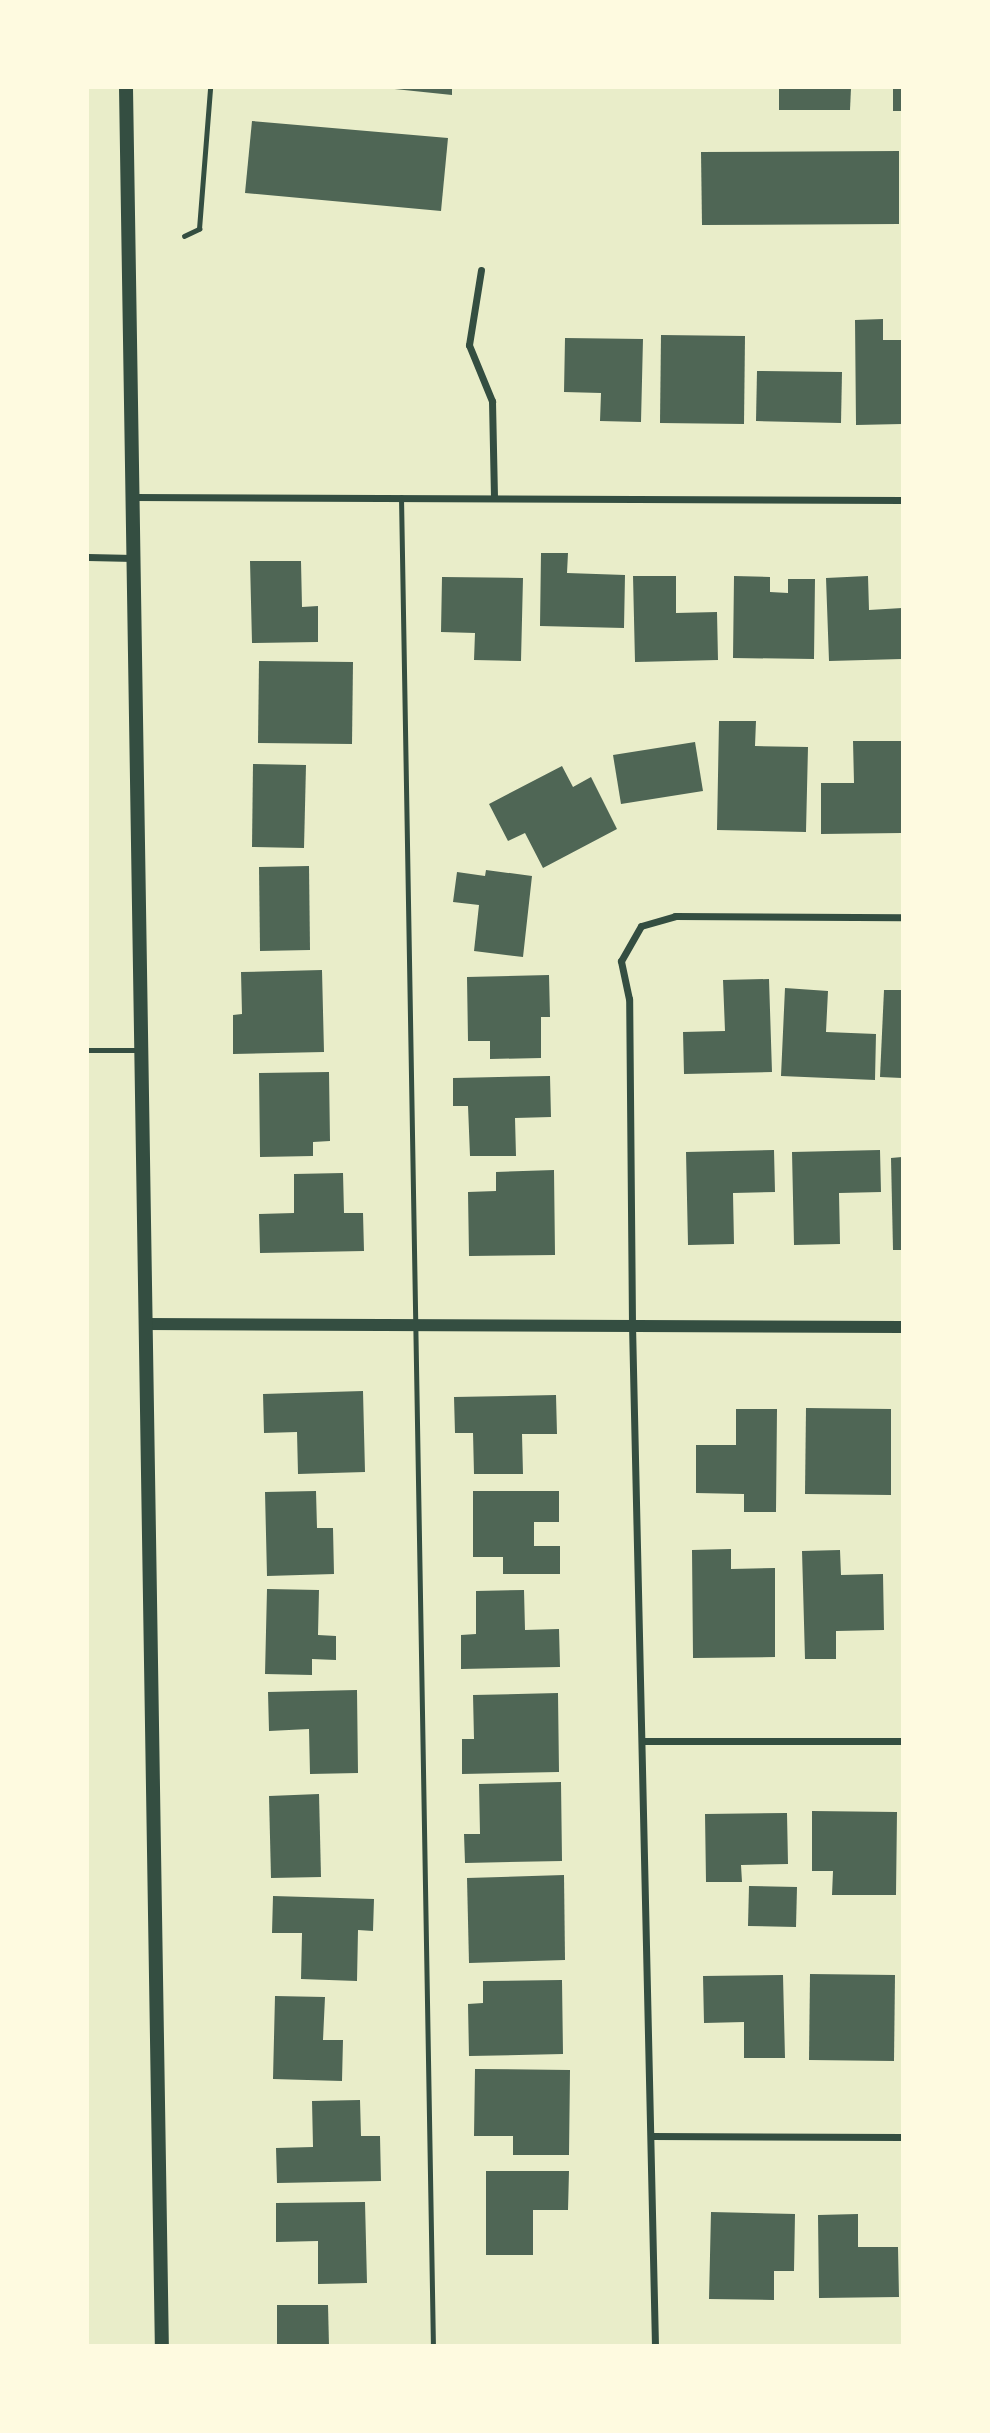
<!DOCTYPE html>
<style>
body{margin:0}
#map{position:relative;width:990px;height:2433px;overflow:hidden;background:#e9edc9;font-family:"PT Sans Narrow",sans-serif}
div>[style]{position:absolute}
.building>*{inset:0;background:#4f6655}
.path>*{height:4.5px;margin:-2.25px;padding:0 2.25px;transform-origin:2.25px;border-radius:2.25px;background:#344e41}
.service>*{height:5px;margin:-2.5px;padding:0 2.5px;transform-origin:2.5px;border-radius:2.5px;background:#344e41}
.minor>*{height:7px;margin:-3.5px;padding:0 3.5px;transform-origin:3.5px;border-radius:3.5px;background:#344e41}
.tertiary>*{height:12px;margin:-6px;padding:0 6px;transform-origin:6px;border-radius:6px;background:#344e41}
.secondary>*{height:14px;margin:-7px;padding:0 7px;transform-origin:7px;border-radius:7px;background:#344e41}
span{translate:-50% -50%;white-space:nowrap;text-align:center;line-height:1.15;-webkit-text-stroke:5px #fefae0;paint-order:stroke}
.frame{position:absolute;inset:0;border:89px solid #fefae0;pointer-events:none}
</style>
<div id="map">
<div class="building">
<div style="clip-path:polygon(385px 88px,452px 88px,452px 95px)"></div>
<div style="clip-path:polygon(779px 88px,851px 88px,850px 110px,779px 110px)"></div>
<div style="clip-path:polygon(893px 88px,902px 88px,902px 111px,893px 111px)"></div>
<div style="clip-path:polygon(252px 121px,448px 138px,441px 211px,245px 193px)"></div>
<div style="clip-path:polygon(899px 151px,899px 224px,702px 225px,701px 152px)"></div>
<div style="clip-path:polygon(883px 319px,883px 340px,902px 340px,902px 424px,856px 425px,855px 320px)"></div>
<div style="clip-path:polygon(661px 335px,745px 336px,744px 424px,660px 423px)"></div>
<div style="clip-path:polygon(565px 338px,643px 339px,641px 422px,600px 421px,601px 393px,564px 392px)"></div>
<div style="clip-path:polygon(757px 371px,842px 372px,841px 423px,756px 421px)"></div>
<div style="clip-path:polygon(541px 553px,568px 553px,567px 573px,625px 575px,624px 628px,540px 626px)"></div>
<div style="clip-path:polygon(250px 561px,301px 561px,302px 607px,318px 606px,318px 642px,252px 643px)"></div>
<div style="clip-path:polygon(633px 576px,676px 576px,676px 613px,717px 612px,718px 660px,635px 662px)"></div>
<div style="clip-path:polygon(734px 576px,770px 577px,770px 592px,788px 593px,788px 579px,815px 579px,814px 659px,733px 658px)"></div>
<div style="clip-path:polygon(868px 576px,869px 610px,902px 608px,902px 659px,829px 661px,826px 578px)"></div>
<div style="clip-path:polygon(442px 577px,523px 578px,521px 661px,474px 660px,475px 633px,441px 632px)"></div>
<div style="clip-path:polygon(259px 661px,353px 662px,352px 744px,258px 743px)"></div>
<div style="clip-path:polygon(719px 721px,756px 721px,755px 746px,808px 747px,806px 832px,717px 830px)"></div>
<div style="clip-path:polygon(853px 741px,902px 741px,902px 833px,821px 834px,821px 783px,854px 783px)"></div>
<div style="clip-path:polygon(695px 742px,703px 791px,621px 804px,613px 755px)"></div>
<div style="clip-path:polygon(253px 764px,306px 765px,304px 848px,252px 847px)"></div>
<div style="clip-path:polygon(562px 766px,573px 787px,591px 777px,617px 829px,543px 868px,525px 833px,508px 841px,489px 804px)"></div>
<div style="clip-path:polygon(309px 866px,310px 950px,260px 951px,259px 867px)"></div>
<div style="clip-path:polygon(486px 870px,532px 876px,523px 957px,474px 951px,479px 905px,453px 902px,457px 872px,485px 876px)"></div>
<div style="clip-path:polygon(322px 970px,324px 1052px,233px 1054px,233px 1015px,242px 1014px,241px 972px)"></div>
<div style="clip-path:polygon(549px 975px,550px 1017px,541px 1017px,541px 1058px,490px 1059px,490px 1041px,468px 1041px,467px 977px)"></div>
<div style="clip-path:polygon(769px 979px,772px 1072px,684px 1074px,683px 1032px,725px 1031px,723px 980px)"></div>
<div style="clip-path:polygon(785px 988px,828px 991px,826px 1032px,876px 1034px,875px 1080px,781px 1076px)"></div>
<div style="clip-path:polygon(884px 990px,902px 990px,902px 1078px,880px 1077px)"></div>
<div style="clip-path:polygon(329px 1072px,330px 1141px,313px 1142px,313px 1156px,260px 1157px,259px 1073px)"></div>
<div style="clip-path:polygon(550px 1076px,551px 1117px,515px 1118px,516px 1156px,470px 1156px,468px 1106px,453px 1106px,453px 1078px)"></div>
<div style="clip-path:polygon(774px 1150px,775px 1192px,733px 1193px,734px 1244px,688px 1245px,686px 1152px)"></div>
<div style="clip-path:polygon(880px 1150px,881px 1192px,839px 1193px,840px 1244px,794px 1245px,792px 1152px)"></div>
<div style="clip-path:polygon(902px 1157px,902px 1250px,893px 1250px,891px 1158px)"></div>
<div style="clip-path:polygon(554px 1170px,555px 1255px,469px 1256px,468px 1192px,496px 1191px,496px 1172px)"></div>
<div style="clip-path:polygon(343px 1173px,344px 1213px,363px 1213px,364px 1251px,260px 1253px,259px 1214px,294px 1213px,294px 1174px)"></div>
<div style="clip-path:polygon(363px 1391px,365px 1472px,298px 1474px,297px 1432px,264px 1433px,263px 1394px)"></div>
<div style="clip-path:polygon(556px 1395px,557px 1434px,522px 1434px,523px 1474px,474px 1474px,473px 1433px,455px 1433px,454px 1397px)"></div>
<div style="clip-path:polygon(806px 1408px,891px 1409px,891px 1495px,805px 1494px)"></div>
<div style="clip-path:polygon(736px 1409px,777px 1409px,776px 1512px,744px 1512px,744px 1494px,696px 1493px,696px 1445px,736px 1445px)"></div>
<div style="clip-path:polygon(316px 1491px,317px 1528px,333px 1528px,334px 1574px,267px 1576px,265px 1492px)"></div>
<div style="clip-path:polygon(473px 1491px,559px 1491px,559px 1522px,534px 1522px,534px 1546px,560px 1546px,560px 1574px,503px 1574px,503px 1557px,473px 1557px)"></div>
<div style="clip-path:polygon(731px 1549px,731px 1569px,775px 1568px,775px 1657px,693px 1658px,692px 1550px)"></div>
<div style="clip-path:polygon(840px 1550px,841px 1575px,883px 1574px,884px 1630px,836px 1631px,836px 1659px,805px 1659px,802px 1551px)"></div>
<div style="clip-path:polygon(267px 1589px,319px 1590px,318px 1635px,336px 1636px,336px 1660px,312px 1659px,312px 1675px,265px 1674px)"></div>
<div style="clip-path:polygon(524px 1590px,525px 1630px,559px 1629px,560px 1667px,461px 1669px,461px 1635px,476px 1634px,476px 1591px)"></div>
<div style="clip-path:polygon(357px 1690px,358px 1773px,310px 1774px,309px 1729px,269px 1731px,268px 1692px)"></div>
<div style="clip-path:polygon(558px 1693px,559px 1772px,462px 1774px,462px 1739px,474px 1739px,473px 1695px)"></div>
<div style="clip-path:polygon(561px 1782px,562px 1861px,465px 1863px,464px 1834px,480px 1834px,479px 1784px)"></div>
<div style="clip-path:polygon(319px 1794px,321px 1877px,271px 1878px,269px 1796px)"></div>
<div style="clip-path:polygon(812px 1811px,897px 1812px,896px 1895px,832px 1895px,833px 1871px,812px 1871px)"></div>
<div style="clip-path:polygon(787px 1813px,788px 1864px,741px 1865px,742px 1882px,706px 1882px,705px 1814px)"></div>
<div style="clip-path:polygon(564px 1875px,565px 1960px,469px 1963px,467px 1878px)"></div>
<div style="clip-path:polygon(749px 1886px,797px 1887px,796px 1927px,748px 1926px)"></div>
<div style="clip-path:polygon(273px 1896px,374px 1899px,373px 1931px,358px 1930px,357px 1981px,301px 1979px,302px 1933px,272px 1933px)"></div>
<div style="clip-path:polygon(810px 1974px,895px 1975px,894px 2061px,809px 2060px)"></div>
<div style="clip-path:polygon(783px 1975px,785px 2058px,744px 2058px,744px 2022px,704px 2023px,703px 1976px)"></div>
<div style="clip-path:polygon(562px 1980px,563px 2054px,469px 2056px,468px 2004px,483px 2003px,483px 1981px)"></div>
<div style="clip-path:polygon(275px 1996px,325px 1997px,323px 2040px,343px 2040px,342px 2081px,273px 2079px)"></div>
<div style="clip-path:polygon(475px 2069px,570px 2070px,569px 2155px,513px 2155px,513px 2136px,474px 2136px)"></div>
<div style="clip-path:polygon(360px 2100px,361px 2136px,380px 2136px,381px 2181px,277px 2183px,276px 2148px,313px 2147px,312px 2101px)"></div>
<div style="clip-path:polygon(486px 2171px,569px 2171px,568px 2210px,533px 2210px,533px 2255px,486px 2255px)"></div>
<div style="clip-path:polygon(365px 2202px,367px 2283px,318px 2284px,318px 2241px,276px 2242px,276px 2203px)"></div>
<div style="clip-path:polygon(711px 2212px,795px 2214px,794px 2271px,774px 2271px,774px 2300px,709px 2299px)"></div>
<div style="clip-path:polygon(858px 2214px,858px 2247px,898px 2247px,899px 2297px,819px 2298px,818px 2215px)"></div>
<div style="clip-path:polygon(277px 2305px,328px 2305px,329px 2346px,277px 2346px)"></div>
</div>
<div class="path">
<div style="left:184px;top:236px;width:17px;rotate:-25deg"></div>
<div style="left:199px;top:229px;width:141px;rotate:-85.5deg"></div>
</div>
<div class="service">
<div style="left:401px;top:497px;width:1849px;rotate:89.01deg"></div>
<div style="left:88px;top:1050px;width:52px"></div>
</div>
<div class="minor">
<div style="left:481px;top:270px;width:76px;rotate:99.1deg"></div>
<div style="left:469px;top:345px;width:61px;rotate:67.7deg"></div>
<div style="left:492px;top:401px;width:96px;rotate:88.8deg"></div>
<div style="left:133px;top:497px;width:769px;rotate:0.22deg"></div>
<div style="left:88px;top:557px;width:45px;rotate:1.3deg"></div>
<div style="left:642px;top:1741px;width:260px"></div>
<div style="left:651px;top:2136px;width:251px;rotate:0.2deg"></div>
<div style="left:655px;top:2346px;width:1022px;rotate:-91.29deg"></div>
<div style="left:632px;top:1324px;width:325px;rotate:-90.5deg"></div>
<div style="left:629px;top:999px;width:39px;rotate:-102deg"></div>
<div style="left:621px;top:961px;width:40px;rotate:-60.3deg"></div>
<div style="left:641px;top:926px;width:35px;rotate:-16deg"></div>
<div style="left:675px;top:916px;width:227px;rotate:0.3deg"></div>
</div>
<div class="tertiary">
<div style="left:145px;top:1324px;width:757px;rotate:0.23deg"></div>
</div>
<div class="secondary">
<div style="left:126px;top:88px;width:2258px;rotate:89.09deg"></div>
</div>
<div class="frame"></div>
</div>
